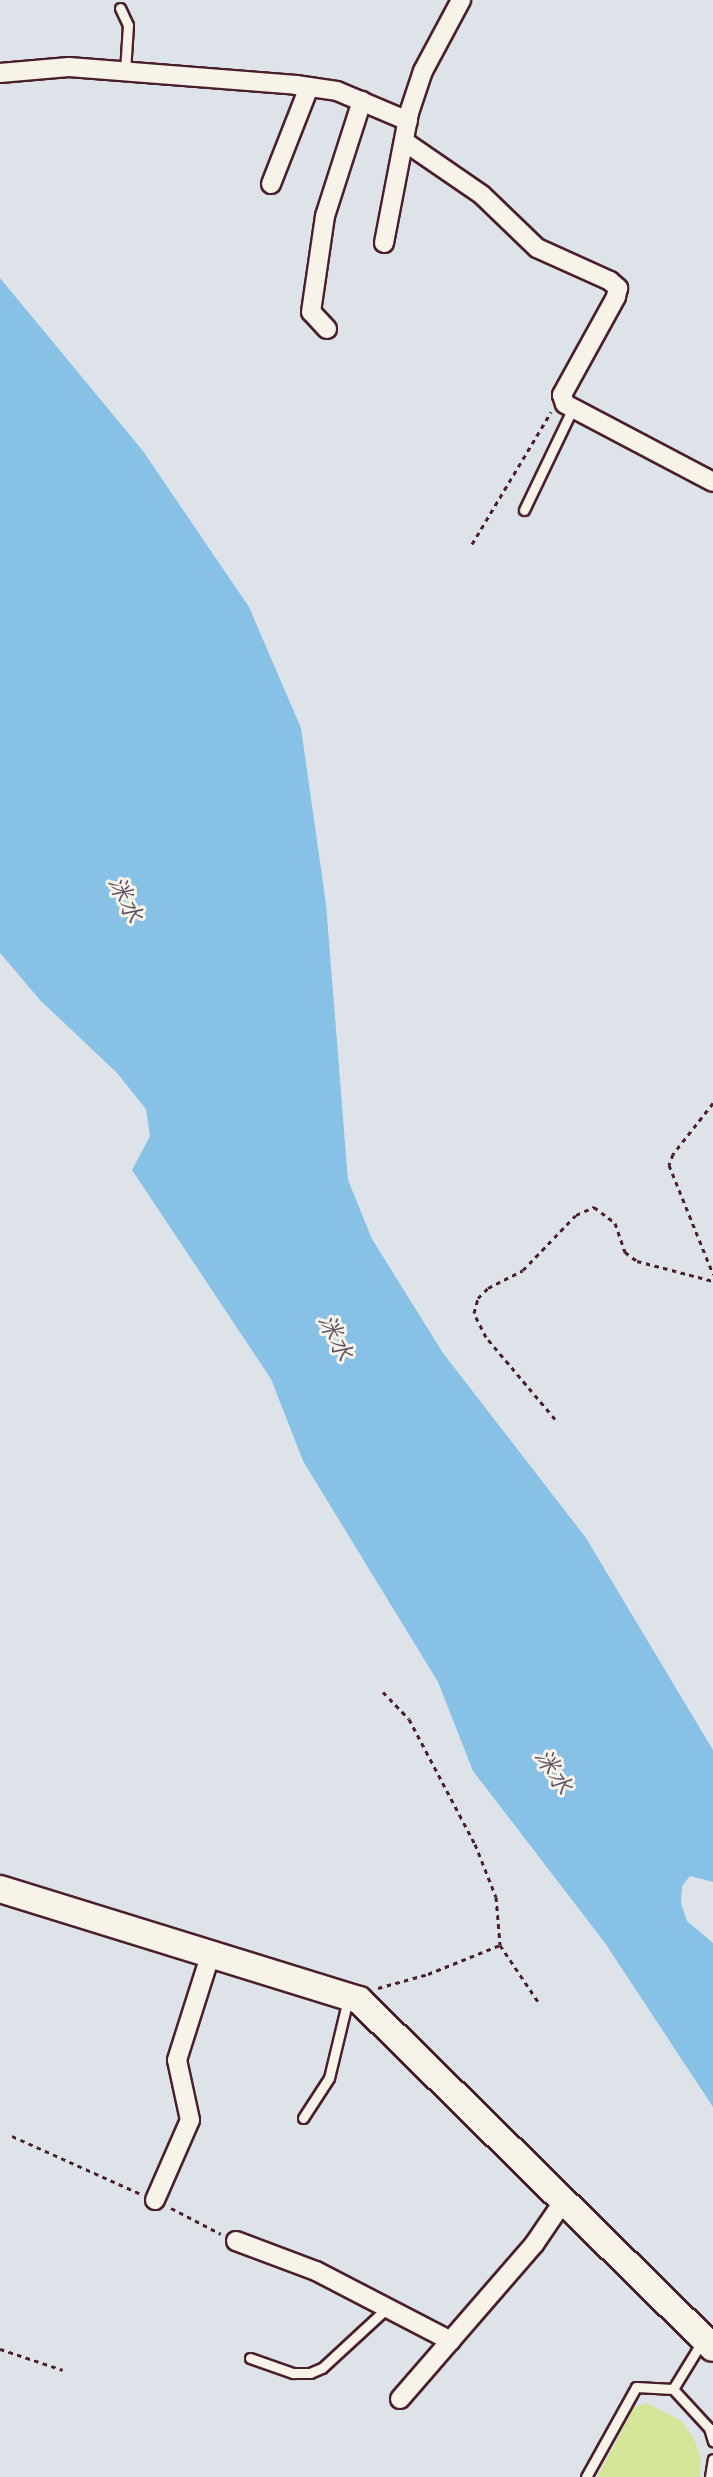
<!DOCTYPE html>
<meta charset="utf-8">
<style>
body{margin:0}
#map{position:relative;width:713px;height:2477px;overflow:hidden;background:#dee3e9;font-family:"Patrick Hand","LXGW WenKai TC",sans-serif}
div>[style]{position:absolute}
.green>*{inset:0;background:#d5e69a}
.water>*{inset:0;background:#87c2e6}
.path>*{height:3px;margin-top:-1.5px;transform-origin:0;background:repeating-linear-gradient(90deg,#4a1f2b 0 4.5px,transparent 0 9px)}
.roads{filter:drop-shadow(2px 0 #4a1f2b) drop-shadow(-2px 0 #4a1f2b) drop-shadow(0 2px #4a1f2b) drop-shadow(0 -2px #4a1f2b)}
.lane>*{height:9px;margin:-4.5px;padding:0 4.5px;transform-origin:4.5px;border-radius:4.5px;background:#f7f3e8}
.street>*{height:18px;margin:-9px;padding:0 9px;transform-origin:9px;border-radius:9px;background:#f7f3e8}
.secondary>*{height:26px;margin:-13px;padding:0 13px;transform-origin:13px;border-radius:13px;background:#f7f3e8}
span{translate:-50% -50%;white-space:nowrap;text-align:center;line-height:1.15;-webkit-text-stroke:6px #f7f3e8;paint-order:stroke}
.water-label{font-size:24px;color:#5c5063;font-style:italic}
</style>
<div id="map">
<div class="green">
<div style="clip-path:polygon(647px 2403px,682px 2421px,694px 2439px,701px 2459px,700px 2477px,597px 2477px,634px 2407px)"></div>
</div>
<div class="water">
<div style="clip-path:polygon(0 278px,143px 451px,249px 607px,301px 728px,326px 904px,348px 1180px,372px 1239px,443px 1353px,586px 1538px,713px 1750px,713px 1882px,690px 1876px,682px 1886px,681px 1903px,687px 1921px,713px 1943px,713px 2107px,605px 1943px,473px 1771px,438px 1682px,303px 1461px,271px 1379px,132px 1170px,150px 1136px,146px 1109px,117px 1073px,40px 1000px,0 953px)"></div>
</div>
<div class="path">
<div style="left:472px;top:544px;width:154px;rotate:-59.1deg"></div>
<div style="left:713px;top:1103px;width:65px;rotate:128.1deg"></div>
<div style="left:673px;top:1154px;width:12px;rotate:110deg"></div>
<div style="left:669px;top:1165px;width:118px;rotate:68deg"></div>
<div style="left:555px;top:1419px;width:107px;rotate:-130.1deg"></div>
<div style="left:486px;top:1337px;width:27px;rotate:-117deg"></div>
<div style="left:474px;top:1313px;width:16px;rotate:-75deg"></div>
<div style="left:478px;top:1298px;width:14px;rotate:-45deg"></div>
<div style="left:488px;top:1288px;width:39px;rotate:-27deg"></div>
<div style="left:523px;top:1270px;width:76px;rotate:-46.1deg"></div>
<div style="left:576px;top:1215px;width:20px;rotate:-24deg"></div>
<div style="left:594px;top:1207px;width:26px;rotate:37deg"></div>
<div style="left:615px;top:1223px;width:31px;rotate:71deg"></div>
<div style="left:625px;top:1252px;width:15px;rotate:37deg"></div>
<div style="left:637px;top:1261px;width:79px;rotate:14.7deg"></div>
<div style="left:383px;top:1692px;width:37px;rotate:46deg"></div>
<div style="left:409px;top:1719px;width:141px;rotate:62.2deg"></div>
<div style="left:475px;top:1844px;width:57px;rotate:68.4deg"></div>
<div style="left:496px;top:1897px;width:48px;rotate:85.2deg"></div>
<div style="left:500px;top:1945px;width:70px;rotate:56.1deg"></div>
<div style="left:378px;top:1988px;width:52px;rotate:-15.6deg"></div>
<div style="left:428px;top:1974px;width:78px;rotate:-21.9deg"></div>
<div style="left:12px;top:2136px;width:141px;rotate:24.2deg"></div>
<div style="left:171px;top:2208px;width:56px;rotate:27.5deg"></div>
<div style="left:0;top:2349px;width:66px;rotate:18.4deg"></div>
</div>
<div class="roads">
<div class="lane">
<div style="left:120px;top:8px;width:19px;rotate:65deg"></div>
<div style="left:128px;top:25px;width:47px;rotate:93.7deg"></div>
<div style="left:524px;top:510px;width:111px;rotate:-64.4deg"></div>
<div style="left:303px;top:2118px;width:48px;rotate:-57deg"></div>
<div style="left:329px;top:2078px;width:81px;rotate:-76.5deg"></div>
<div style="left:703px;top:2340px;width:57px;rotate:121.5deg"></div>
<div style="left:673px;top:2389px;width:53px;rotate:47.3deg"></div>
<div style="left:709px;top:2428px;width:14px;rotate:73deg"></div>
<div style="left:250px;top:2358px;width:46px;rotate:19.2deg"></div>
<div style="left:293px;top:2373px;width:17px"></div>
<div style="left:310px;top:2373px;width:13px;rotate:-23deg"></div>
<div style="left:322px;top:2368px;width:88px;rotate:-42.7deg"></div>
<div style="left:586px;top:2477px;width:103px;rotate:-60.9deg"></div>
<div style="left:636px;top:2387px;width:37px;rotate:3deg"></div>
<div style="left:710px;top:2477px;width:18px;rotate:-81deg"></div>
</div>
<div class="street">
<div style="left:0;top:73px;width:69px;rotate:-5deg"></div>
<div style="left:69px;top:67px;width:228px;rotate:4.5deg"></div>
<div style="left:296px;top:85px;width:41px;rotate:8.3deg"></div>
<div style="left:337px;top:91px;width:77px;rotate:22.9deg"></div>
<div style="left:405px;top:142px;width:93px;rotate:34.5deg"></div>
<div style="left:482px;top:195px;width:76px;rotate:43.9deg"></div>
<div style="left:537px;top:248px;width:80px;rotate:24.3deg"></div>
<div style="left:610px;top:281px;width:11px;rotate:41deg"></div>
<div style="left:618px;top:288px;width:9px;rotate:103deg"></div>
<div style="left:616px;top:297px;width:112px;rotate:118.9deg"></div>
<div style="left:562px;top:395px;width:9px;rotate:72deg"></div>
<div style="left:565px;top:404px;width:167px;rotate:27.8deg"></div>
<div style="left:271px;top:184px;width:104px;rotate:-68.6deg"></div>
<div style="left:384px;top:243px;width:132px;rotate:-79.1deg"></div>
<div style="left:409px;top:113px;width:44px;rotate:-71.6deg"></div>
<div style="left:423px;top:71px;width:81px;rotate:-61.8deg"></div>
<div style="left:327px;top:329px;width:23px;rotate:-133deg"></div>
<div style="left:311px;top:312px;width:97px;rotate:-81.7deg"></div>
<div style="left:325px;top:216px;width:121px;rotate:-72.2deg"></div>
<div style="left:155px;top:2200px;width:87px;rotate:-66.4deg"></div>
<div style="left:190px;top:2120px;width:61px;rotate:-102.2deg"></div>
<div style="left:177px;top:2060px;width:109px;rotate:-72.4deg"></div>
<div style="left:236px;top:2241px;width:85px;rotate:20.6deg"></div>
<div style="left:316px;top:2271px;width:152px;rotate:27.4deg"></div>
<div style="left:400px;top:2399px;width:206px;rotate:-49.1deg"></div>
<div style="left:535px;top:2243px;width:53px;rotate:-55.7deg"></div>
</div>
<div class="secondary">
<div style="left:0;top:1889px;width:376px;rotate:17.2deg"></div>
<div style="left:359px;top:2000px;width:496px;rotate:44.5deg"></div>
</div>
</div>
<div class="water-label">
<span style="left:126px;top:899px;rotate:64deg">洣水</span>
<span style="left:336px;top:1337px;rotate:64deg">洣水</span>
<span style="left:554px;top:1771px;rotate:57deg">洣水</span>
</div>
</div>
